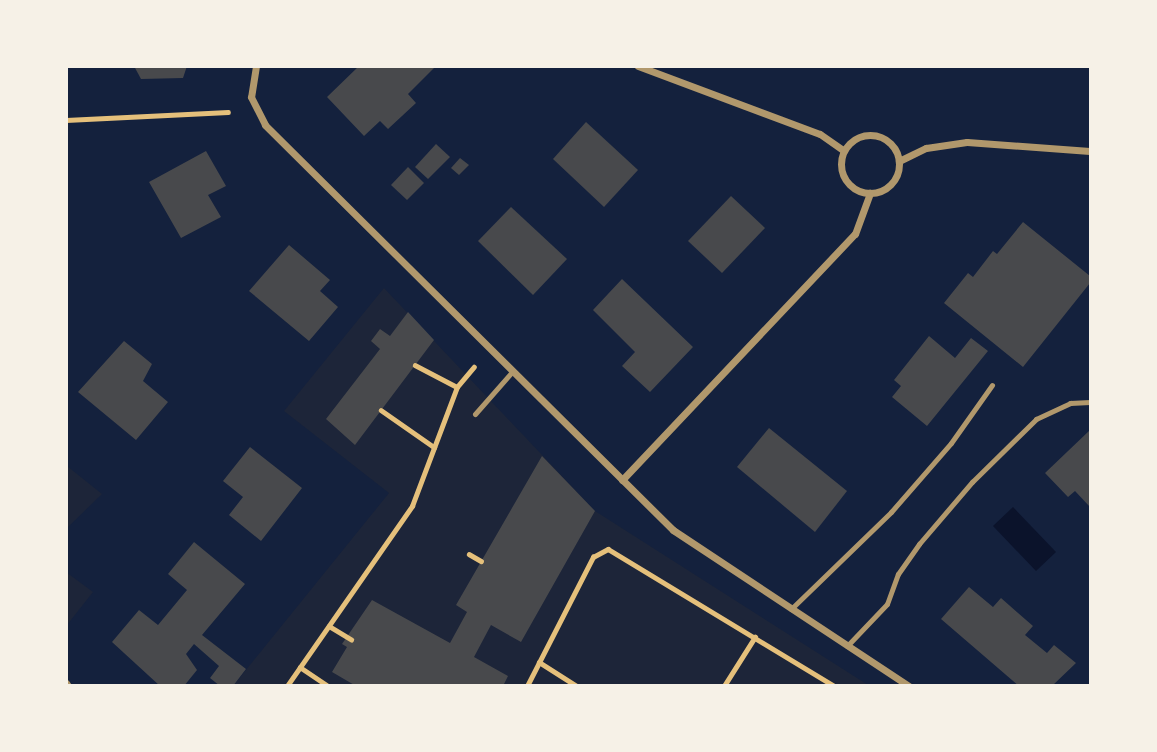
<!DOCTYPE html>
<style>
body{margin:0}
#map{position:relative;width:1157px;height:752px;overflow:hidden;background:#14213d;font-family:"Source Sans 3",sans-serif}
div>[style]{position:absolute}
.green>*{inset:0;background:#1d2539}
.water>*{inset:0;background:#0b132b}
.building>*{inset:0;background:#48494c}
.path>*{height:4.5px;margin:-2.25px;padding:0 2.25px;transform-origin:2.25px;border-radius:2.25px;background:#e5c07b}
.service>*{height:5px;margin:-2.5px;padding:0 2.5px;transform-origin:2.5px;border-radius:2.5px;background:#b1986c}
.minor>*{height:7px;margin:-3.5px;padding:0 3.5px;transform-origin:3.5px;border-radius:3.5px;background:#b1986c}
.minor>.ring{margin:-3.5px;padding:0;box-sizing:content-box;background:none;border:7px solid #b1986c;border-radius:50%}
span{translate:-50% -50%;white-space:nowrap;text-align:center;line-height:1.15;-webkit-text-stroke:7px #f6f1e7;paint-order:stroke}
.frame{position:absolute;inset:0;border:68px solid #f6f1e7;pointer-events:none}
</style>
<div id="map">
<div class="green">
<div style="clip-path:polygon(384px 288px,595px 511px,868px 685px,233px 686px,389px 493px,284px 411px)"></div>
<div style="clip-path:polygon(67px 466px,102px 494px,67px 528px)"></div>
<div style="clip-path:polygon(66px 572px,93px 592px,67px 625px,66px 625px)"></div>
</div>
<div class="water">
<div style="clip-path:polygon(1013px 507px,1056px 552px,1036px 571px,993px 526px)"></div>
</div>
<div class="building">
<div style="clip-path:polygon(134px 66px,187px 66px,183px 78px,141px 79px)"></div>
<div style="clip-path:polygon(359px 66px,436px 66px,408px 94px,416px 103px,388px 129px,380px 121px,364px 136px,327px 97px)"></div>
<div style="clip-path:polygon(586px 122px,638px 170px,604px 207px,553px 159px)"></div>
<div style="clip-path:polygon(436px 144px,450px 157px,428px 179px,415px 167px)"></div>
<div style="clip-path:polygon(206px 151px,226px 186px,208px 195px,221px 217px,181px 238px,149px 182px)"></div>
<div style="clip-path:polygon(460px 158px,469px 165px,459px 175px,451px 168px)"></div>
<div style="clip-path:polygon(408px 167px,424px 183px,407px 200px,391px 185px)"></div>
<div style="clip-path:polygon(731px 196px,765px 228px,722px 273px,688px 241px)"></div>
<div style="clip-path:polygon(511px 207px,567px 259px,533px 295px,478px 241px)"></div>
<div style="clip-path:polygon(1023px 222px,1090px 276px,1090px 283px,1023px 367px,944px 303px,968px 273px,973px 277px,993px 251px,997px 254px)"></div>
<div style="clip-path:polygon(289px 245px,330px 280px,320px 291px,338px 307px,309px 341px,249px 291px)"></div>
<div style="clip-path:polygon(622px 279px,693px 347px,650px 392px,622px 366px,635px 352px,593px 310px)"></div>
<div style="clip-path:polygon(408px 312px,434px 340px,355px 445px,326px 419px,380px 349px,371px 341px,380px 329px,390px 336px)"></div>
<div style="clip-path:polygon(929px 336px,955px 358px,971px 338px,988px 351px,927px 426px,892px 397px,901px 386px,894px 380px)"></div>
<div style="clip-path:polygon(124px 341px,152px 364px,143px 381px,168px 402px,136px 440px,78px 392px)"></div>
<div style="clip-path:polygon(769px 428px,847px 491px,815px 532px,737px 467px)"></div>
<div style="clip-path:polygon(1090px 430px,1090px 507px,1075px 491px,1068px 497px,1045px 473px)"></div>
<div style="clip-path:polygon(250px 447px,302px 488px,261px 541px,229px 515px,243px 497px,223px 481px)"></div>
<div style="clip-path:polygon(542px 456px,595px 511px,521px 642px,491px 625px,474px 657px,508px 676px,503px 686px,356px 686px,332px 672px,347px 647px,342px 644px,372px 600px,450px 643px,467px 612px,456px 605px)"></div>
<div style="clip-path:polygon(194px 542px,245px 584px,202px 635px,246px 669px,233px 686px,220px 686px,210px 678px,219px 666px,194px 644px,186px 654px,197px 670px,184px 686px,160px 686px,112px 642px,139px 610px,158px 625px,187px 590px,168px 574px)"></div>
<div style="clip-path:polygon(969px 587px,993px 607px,1001px 598px,1033px 626px,1025px 635px,1047px 653px,1054px 645px,1076px 663px,1052px 686px,1019px 686px,941px 619px)"></div>
</div>
<div class="path">
<div style="left:66px;top:120px;width:162px;rotate:-2.8deg"></div>
<div style="left:415px;top:365px;width:47px;rotate:27.6deg"></div>
<div style="left:381px;top:410px;width:65px;rotate:34.9deg"></div>
<div style="left:469px;top:554px;width:14px;rotate:30deg"></div>
<div style="left:329px;top:626px;width:26px;rotate:31deg"></div>
<div style="left:539px;top:662px;width:45px;rotate:32.3deg"></div>
<div style="left:300px;top:667px;width:34px;rotate:34deg"></div>
<div style="left:287px;top:686px;width:219px;rotate:-55.2deg"></div>
<div style="left:412px;top:506px;width:127px;rotate:-69.3deg"></div>
<div style="left:457px;top:387px;width:26px;rotate:-50deg"></div>
<div style="left:527px;top:686px;width:145px;rotate:-62.9deg"></div>
<div style="left:593px;top:557px;width:17px;rotate:-28deg"></div>
<div style="left:608px;top:549px;width:264px;rotate:31.2deg"></div>
<div style="left:724px;top:686px;width:58px;rotate:-57.7deg"></div>
</div>
<div class="service">
<div style="left:475px;top:414px;width:55px;rotate:-48.7deg"></div>
<div style="left:791px;top:609px;width:139px;rotate:-44.1deg"></div>
<div style="left:891px;top:512px;width:91px;rotate:-49deg"></div>
<div style="left:951px;top:443px;width:71px;rotate:-54.7deg"></div>
<div style="left:847px;top:646px;width:58px;rotate:-46.4deg"></div>
<div style="left:887px;top:604px;width:32px;rotate:-70deg"></div>
<div style="left:898px;top:574px;width:37px;rotate:-55deg"></div>
<div style="left:919px;top:544px;width:82px;rotate:-49.5deg"></div>
<div style="left:972px;top:482px;width:90px;rotate:-44.5deg"></div>
<div style="left:1036px;top:419px;width:38px;rotate:-25deg"></div>
<div style="left:1070px;top:403px;width:20px;rotate:-3deg"></div>
</div>
<div class="minor">
<div style="left:256px;top:66px;width:31px;rotate:99deg"></div>
<div style="left:251px;top:97px;width:31px;rotate:63deg"></div>
<div style="left:265px;top:125px;width:575px;rotate:44.79deg"></div>
<div style="left:673px;top:530px;width:283px;rotate:33.5deg"></div>
<div style="left:638px;top:66px;width:194px;rotate:20.5deg"></div>
<div style="left:820px;top:134px;width:29px;rotate:35deg"></div>
<div class="ring" style="left:841px;top:135px;width:51px;height:51px"></div>
<div style="left:899px;top:161px;width:30px;rotate:-26deg"></div>
<div style="left:926px;top:148px;width:41px;rotate:-8.3deg"></div>
<div style="left:967px;top:142px;width:123px;rotate:4.2deg"></div>
<div style="left:622px;top:480px;width:339px;rotate:-46.6deg"></div>
<div style="left:855px;top:234px;width:44px;rotate:-69.9deg"></div>
<div style="left:66px;top:683px;width:4px;rotate:56deg"></div>
</div>
<div class="frame"></div>
</div>
